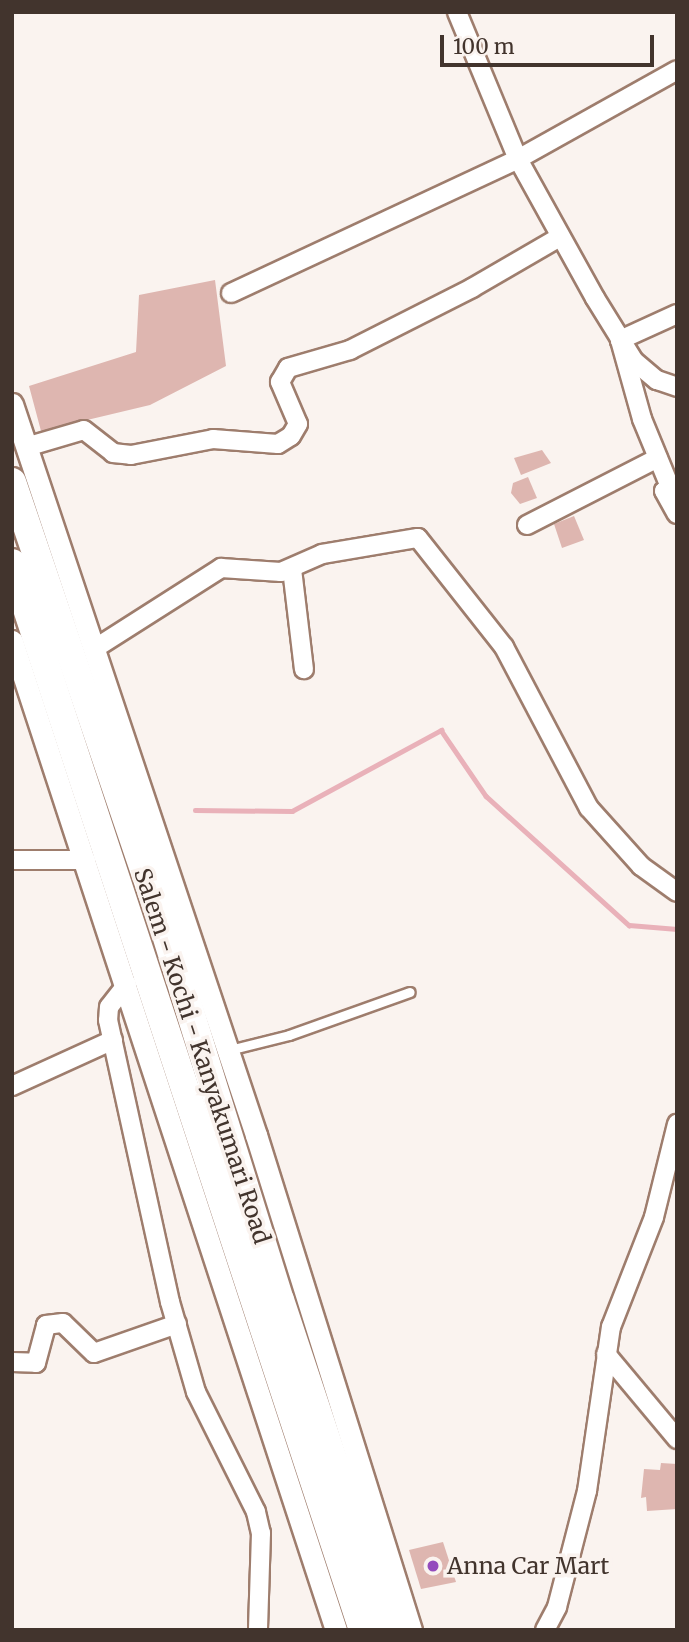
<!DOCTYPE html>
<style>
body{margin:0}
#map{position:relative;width:689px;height:1642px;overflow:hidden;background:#faf3ef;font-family:Merriweather,serif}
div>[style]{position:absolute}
.stream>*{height:4.5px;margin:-2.25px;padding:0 2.25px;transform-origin:2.25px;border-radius:2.25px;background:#e9b1b9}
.building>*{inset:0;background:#deb6b0}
.roads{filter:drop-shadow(2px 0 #9e7d6d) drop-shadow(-2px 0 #9e7d6d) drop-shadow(0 2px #9e7d6d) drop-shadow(0 -2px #9e7d6d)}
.service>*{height:9px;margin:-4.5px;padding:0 4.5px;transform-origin:4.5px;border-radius:4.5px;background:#fff}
.minor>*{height:18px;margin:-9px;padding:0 9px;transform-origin:9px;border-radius:9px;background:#fff}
.tertiary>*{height:21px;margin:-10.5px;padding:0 10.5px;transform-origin:10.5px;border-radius:10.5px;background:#fff}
.trunk>*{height:28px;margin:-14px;padding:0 14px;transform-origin:14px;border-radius:14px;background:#fff}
.dots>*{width:19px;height:19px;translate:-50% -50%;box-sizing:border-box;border:4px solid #faf3ef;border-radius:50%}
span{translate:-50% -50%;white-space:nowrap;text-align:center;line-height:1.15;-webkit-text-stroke:7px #faf3ef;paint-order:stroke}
.street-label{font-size:23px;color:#42342d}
.poi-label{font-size:23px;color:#42342d}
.left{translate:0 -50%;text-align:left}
.frame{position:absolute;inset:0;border:14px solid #42342d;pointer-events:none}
.scale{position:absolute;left:440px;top:35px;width:214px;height:32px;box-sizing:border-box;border:4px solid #42342d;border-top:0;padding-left:9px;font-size:21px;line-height:24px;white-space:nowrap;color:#42342d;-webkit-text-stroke:5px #faf3ef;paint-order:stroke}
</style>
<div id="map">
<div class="stream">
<div style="left:195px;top:810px;width:97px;rotate:0.6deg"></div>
<div style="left:292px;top:811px;width:170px;rotate:-28.5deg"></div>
<div style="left:441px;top:730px;width:80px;rotate:55.7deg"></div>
<div style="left:486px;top:796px;width:193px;rotate:42.1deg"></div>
<div style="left:629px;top:925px;width:48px;rotate:4.8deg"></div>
</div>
<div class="building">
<div style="clip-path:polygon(215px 280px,226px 366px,150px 405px,41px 431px,29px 386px,136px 352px,139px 295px)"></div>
<div style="clip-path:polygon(542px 450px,551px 463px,521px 475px,514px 458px)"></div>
<div style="clip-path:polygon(528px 477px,537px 498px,520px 504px,511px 493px,513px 483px)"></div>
<div style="clip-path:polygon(574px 516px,584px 540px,562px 548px,554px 524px)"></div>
<div style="clip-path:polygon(661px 1463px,677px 1464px,677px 1509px,647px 1511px,646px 1497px,641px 1498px,644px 1469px,660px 1470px)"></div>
<div style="clip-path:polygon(443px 1542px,456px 1582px,421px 1589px,409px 1550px)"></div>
</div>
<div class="roads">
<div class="service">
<div style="left:229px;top:1050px;width:62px;rotate:-14deg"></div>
<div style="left:289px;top:1035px;width:128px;rotate:-19.6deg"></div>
</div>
<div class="minor">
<div style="left:457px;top:12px;width:159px;rotate:67.5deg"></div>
<div style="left:518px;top:159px;width:159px;rotate:61deg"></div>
<div style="left:595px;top:298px;width:74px;rotate:58.2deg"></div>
<div style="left:634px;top:361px;width:30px;rotate:40deg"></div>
<div style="left:657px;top:380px;width:21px;rotate:19deg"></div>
<div style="left:231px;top:293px;width:317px;rotate:-25deg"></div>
<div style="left:518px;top:159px;width:182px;rotate:-29.2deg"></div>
<div style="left:677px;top:314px;width:63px;rotate:155.5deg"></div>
<div style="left:620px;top:340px;width:82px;rotate:74.4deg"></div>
<div style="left:642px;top:419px;width:74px;rotate:67.6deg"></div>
<div style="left:670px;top:487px;width:7px;rotate:146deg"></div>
<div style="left:664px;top:491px;width:26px;rotate:61deg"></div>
<div style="left:26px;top:447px;width:60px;rotate:-16.3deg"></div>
<div style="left:84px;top:430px;width:37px;rotate:38deg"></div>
<div style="left:113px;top:453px;width:18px;rotate:6deg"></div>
<div style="left:131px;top:455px;width:84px;rotate:-11deg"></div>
<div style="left:213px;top:439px;width:65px;rotate:4.4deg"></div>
<div style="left:278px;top:444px;width:15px;rotate:-32deg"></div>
<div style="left:291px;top:436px;width:14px;rotate:-60deg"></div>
<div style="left:298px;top:424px;width:46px;rotate:-113.2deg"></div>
<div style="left:280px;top:382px;width:16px;rotate:-60deg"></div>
<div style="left:288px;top:368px;width:65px;rotate:-16.2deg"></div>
<div style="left:350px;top:350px;width:137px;rotate:-26.9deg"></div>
<div style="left:472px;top:288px;width:102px;rotate:-30.1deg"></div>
<div style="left:527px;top:525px;width:147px;rotate:-27.1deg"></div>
<div style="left:292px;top:569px;width:101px;rotate:83.2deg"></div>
<div style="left:94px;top:649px;width:151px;rotate:-32.5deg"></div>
<div style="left:221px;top:568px;width:60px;rotate:3.8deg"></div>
<div style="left:281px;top:572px;width:45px;rotate:-23.7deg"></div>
<div style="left:322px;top:554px;width:97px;rotate:-9.5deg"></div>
<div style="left:418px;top:538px;width:139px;rotate:51.7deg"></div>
<div style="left:504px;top:647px;width:182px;rotate:62.2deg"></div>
<div style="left:589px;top:808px;width:78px;rotate:48.1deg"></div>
<div style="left:641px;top:866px;width:44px;rotate:35.8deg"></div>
<div style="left:12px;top:860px;width:74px"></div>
<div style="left:127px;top:984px;width:29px;rotate:128deg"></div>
<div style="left:109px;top:1007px;width:13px;rotate:94deg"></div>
<div style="left:108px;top:1020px;width:289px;rotate:77.6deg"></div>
<div style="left:170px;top:1302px;width:94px;rotate:73.9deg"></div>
<div style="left:196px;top:1392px;width:134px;rotate:63.4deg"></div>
<div style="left:256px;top:1512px;width:22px;rotate:77deg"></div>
<div style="left:261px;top:1533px;width:97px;rotate:91.8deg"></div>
<div style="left:12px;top:1086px;width:111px;rotate:-24.5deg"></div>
<div style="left:606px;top:1354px;width:111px;rotate:50.1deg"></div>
<div style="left:12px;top:1362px;width:24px;rotate:2deg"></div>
<div style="left:36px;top:1363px;width:39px;rotate:-75deg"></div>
<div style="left:46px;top:1325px;width:17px;rotate:-7deg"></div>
<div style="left:63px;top:1323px;width:43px;rotate:44.1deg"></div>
<div style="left:94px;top:1353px;width:88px;rotate:-19.3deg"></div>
<div style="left:545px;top:1630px;width:26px;rotate:-62deg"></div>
<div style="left:557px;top:1607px;width:120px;rotate:-75.5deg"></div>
<div style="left:587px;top:1491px;width:166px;rotate:-81.7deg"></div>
<div style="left:611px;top:1327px;width:118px;rotate:-68.6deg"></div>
<div style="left:654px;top:1217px;width:96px;rotate:-76.1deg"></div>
</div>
<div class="tertiary">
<div style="left:12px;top:404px;width:771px;rotate:71.54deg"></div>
<div style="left:256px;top:1135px;width:519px;rotate:72.61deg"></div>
<div style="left:12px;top:641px;width:1041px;rotate:71.86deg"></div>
</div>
<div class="trunk">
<div style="left:12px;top:482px;width:468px;rotate:71.2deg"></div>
<div style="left:163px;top:925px;width:393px;rotate:72.7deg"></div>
<div style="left:280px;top:1300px;width:348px;rotate:71.6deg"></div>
<div style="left:12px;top:563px;width:1123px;rotate:71.79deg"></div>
</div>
</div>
<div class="dots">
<div style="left:433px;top:1566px;background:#944bbd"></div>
</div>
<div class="street-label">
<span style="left:202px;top:1056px;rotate:72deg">Salem - Kochi - Kanyakumari Road</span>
</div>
<div class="poi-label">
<span class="left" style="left:447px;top:1566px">Anna Car Mart</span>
</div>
<div class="frame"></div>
<div class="scale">100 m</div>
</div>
